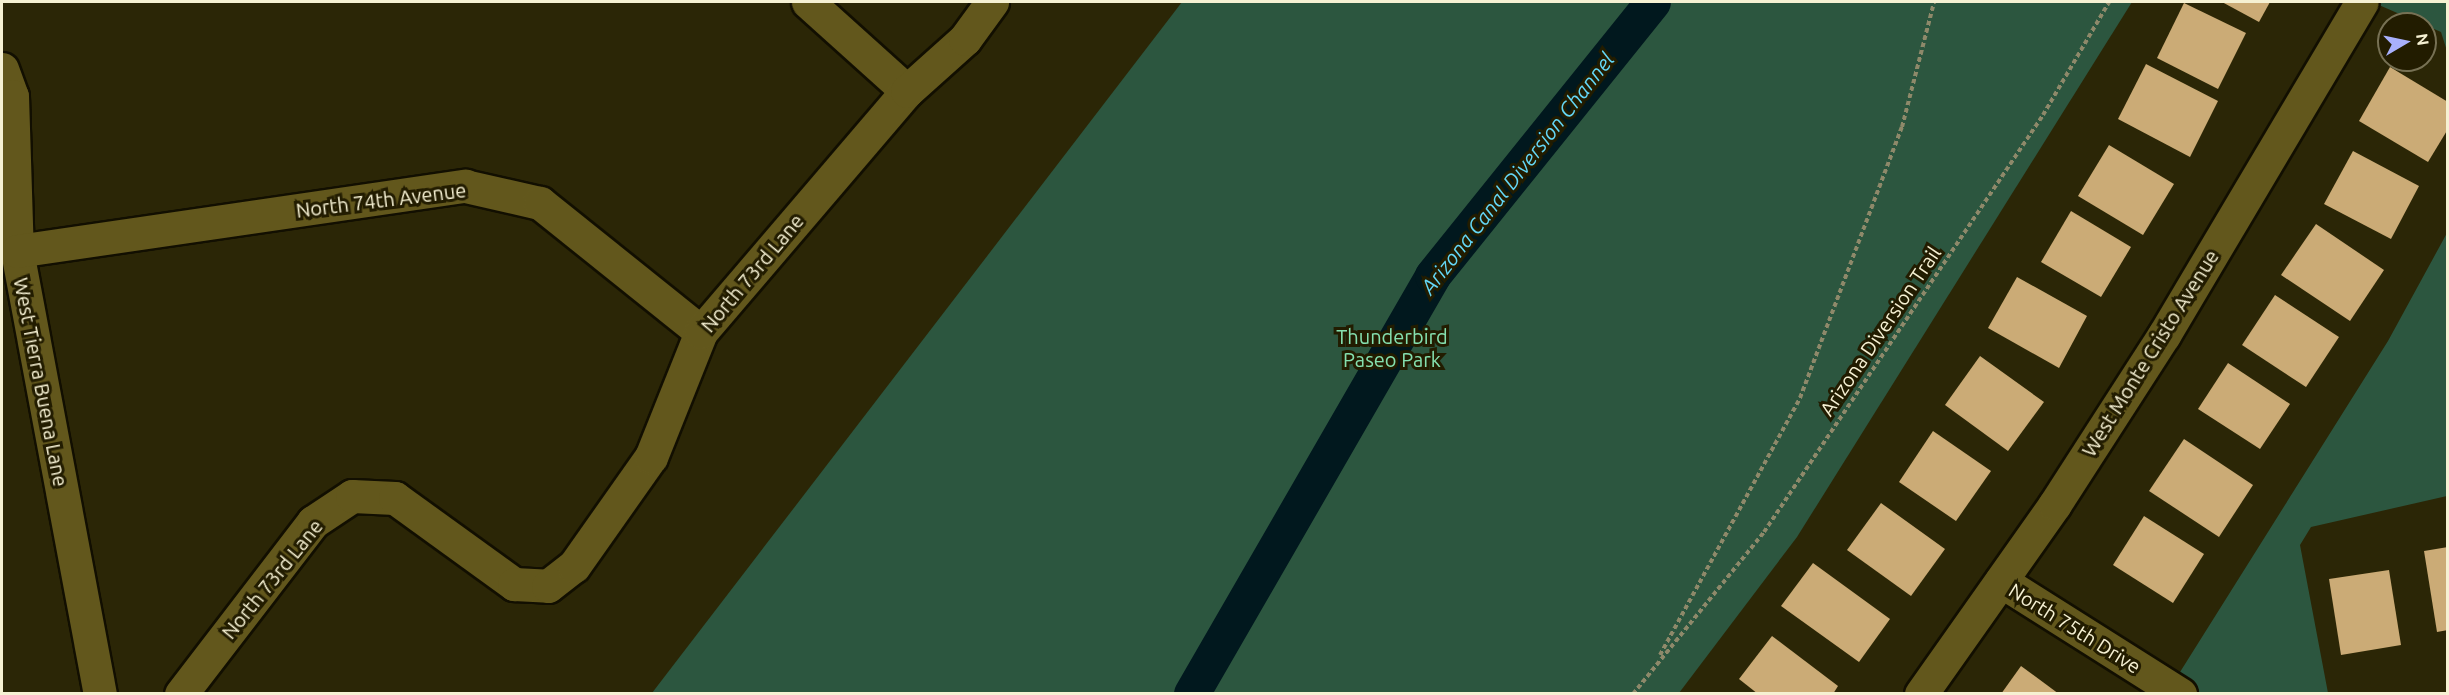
<!DOCTYPE html>
<style>
body{margin:0}
#map{position:relative;width:2449px;height:695px;overflow:hidden;background:#2b2606;font-family:Ubuntu,sans-serif}
div>[style]{position:absolute}
.green>*{inset:0;background:#2c563f}
.canal>*{height:36px;margin:-18px;padding:0 18px;transform-origin:18px;border-radius:18px;background:#01181e}
.building>*{inset:0;background:#cbab76}
.path>*{height:4px;margin-top:-2px;transform-origin:0;background:repeating-linear-gradient(90deg,#8e896a 0 4.5px,transparent 0 7.5px)}
.roads{filter:drop-shadow(2px 0 #120f01) drop-shadow(-2px 0 #120f01) drop-shadow(0 2px #120f01) drop-shadow(0 -2px #120f01)}
.minor>*{height:33px;margin:-16.5px;padding:0 16.5px;transform-origin:16.5px;border-radius:16.5px;background:#62571c}
span{translate:-50% -50%;white-space:nowrap;text-align:center;line-height:1.15;-webkit-text-stroke:6px #221c00;paint-order:stroke}
.street-label{font-size:20px;color:#f6f1d3}
.park-label{font-size:20px;color:#85e0af}
.water-label{font-size:21px;color:#64d7f6;font-style:italic}
.frame{position:absolute;inset:0;border:3px solid #f6f1d3;pointer-events:none}
.north{position:absolute;left:2377px;top:12px;width:60px;height:60px;box-sizing:border-box;background:#221c00;border:2px solid #777154;border-radius:50%;rotate:81deg;font-size:16px;font-weight:700;line-height:24px;text-align:center;color:#f6f1d3}
.north::after{content:'';display:block;margin:auto;width:21px;height:27px;background:#a8b0fc;clip-path:polygon(50% 0,100% 100%,50% 72%,0 100%)}
</style>
<div id="map">
<div class="green">
<div style="clip-path:polygon(1182px 2px,2132px 2px,1797px 537px,1679px 693px,652px 693px)"></div>
<div style="clip-path:polygon(2372px 2px,2447px 2px,2447px 51px,2441px 32px)"></div>
<div style="clip-path:polygon(2447px 233px,2447px 496px,2311px 527px,2300px 545px,2328px 693px,2180px 694px,2170px 688px,2388px 341px)"></div>
</div>
<div class="canal">
<div style="left:1192px;top:694px;width:482px;rotate:-60deg"></div>
<div style="left:1433px;top:276px;width:351px;rotate:-51.2deg"></div>
</div>
<div class="building">
<div style="clip-path:polygon(2222px 2px,2270px 2px,2259px 22px)"></div>
<div style="clip-path:polygon(2184px 3px,2246px 33px,2218px 89px,2157px 58px)"></div>
<div style="clip-path:polygon(2146px 64px,2218px 101px,2190px 157px,2118px 119px)"></div>
<div style="clip-path:polygon(2390px 67px,2448px 102px,2448px 129px,2428px 162px,2359px 121px)"></div>
<div style="clip-path:polygon(2109px 145px,2174px 184px,2143px 235px,2078px 196px)"></div>
<div style="clip-path:polygon(2353px 151px,2419px 186px,2391px 239px,2324px 204px)"></div>
<div style="clip-path:polygon(2071px 211px,2131px 247px,2101px 297px,2041px 262px)"></div>
<div style="clip-path:polygon(2316px 224px,2384px 270px,2350px 321px,2281px 275px)"></div>
<div style="clip-path:polygon(2017px 277px,2087px 316px,2059px 368px,1988px 328px)"></div>
<div style="clip-path:polygon(2275px 295px,2339px 337px,2306px 387px,2242px 345px)"></div>
<div style="clip-path:polygon(1980px 356px,2044px 402px,2008px 451px,1945px 405px)"></div>
<div style="clip-path:polygon(2228px 363px,2290px 404px,2260px 449px,2198px 409px)"></div>
<div style="clip-path:polygon(1933px 431px,1991px 471px,1956px 521px,1899px 482px)"></div>
<div style="clip-path:polygon(2184px 439px,2253px 485px,2219px 537px,2149px 491px)"></div>
<div style="clip-path:polygon(1881px 503px,1945px 549px,1911px 596px,1847px 550px)"></div>
<div style="clip-path:polygon(2144px 516px,2204px 554px,2173px 603px,2113px 565px)"></div>
<div style="clip-path:polygon(2448px 547px,2448px 630px,2437px 632px,2424px 551px)"></div>
<div style="clip-path:polygon(1813px 563px,1890px 619px,1859px 662px,1781px 606px)"></div>
<div style="clip-path:polygon(2389px 570px,2401px 645px,2341px 655px,2329px 579px)"></div>
<div style="clip-path:polygon(1772px 636px,1838px 686px,1833px 694px,1758px 694px,1739px 679px)"></div>
<div style="clip-path:polygon(2021px 666px,2059px 694px,2001px 694px)"></div>
</div>
<div class="path">
<div style="left:1660px;top:655px;width:293px;rotate:-61.4deg"></div>
<div style="left:1800px;top:398px;width:290px;rotate:-69.4deg"></div>
<div style="left:1902px;top:127px;width:129px;rotate:-75.6deg"></div>
<div style="left:1633px;top:694px;width:208px;rotate:-51deg"></div>
<div style="left:1764px;top:532px;width:502px;rotate:-56.21deg"></div>
<div style="left:2043px;top:115px;width:131px;rotate:-59.7deg"></div>
</div>
<div class="roads">
<div class="minor">
<div style="left:808px;top:2px;width:133px;rotate:42deg"></div>
<div style="left:2px;top:69px;width:29px;rotate:70deg"></div>
<div style="left:12px;top:96px;width:155px;rotate:88.2deg"></div>
<div style="left:17px;top:251px;width:451px;rotate:79.4deg"></div>
<div style="left:17px;top:251px;width:453px;rotate:-8.3deg"></div>
<div style="left:465px;top:186px;width:77px;rotate:12.8deg"></div>
<div style="left:540px;top:203px;width:206px;rotate:38.7deg"></div>
<div style="left:2001px;top:581px;width:212px;rotate:32.3deg"></div>
<div style="left:181px;top:694px;width:217px;rotate:-52.5deg"></div>
<div style="left:313px;top:522px;width:47px;rotate:-33.7deg"></div>
<div style="left:352px;top:496px;width:43px;rotate:2.7deg"></div>
<div style="left:395px;top:498px;width:147px;rotate:35.9deg"></div>
<div style="left:514px;top:584px;width:34px;rotate:3deg"></div>
<div style="left:548px;top:586px;width:33px;rotate:-38deg"></div>
<div style="left:574px;top:566px;width:133px;rotate:-54.8deg"></div>
<div style="left:651px;top:457px;width:135px;rotate:-68.2deg"></div>
<div style="left:701px;top:332px;width:317px;rotate:-49.5deg"></div>
<div style="left:907px;top:91px;width:78px;rotate:-41.9deg"></div>
<div style="left:965px;top:39px;width:46px;rotate:-53.9deg"></div>
<div style="left:1921px;top:694px;width:232px;rotate:-54.8deg"></div>
<div style="left:2055px;top:504px;width:201px;rotate:-57.2deg"></div>
<div style="left:2164px;top:335px;width:387px;rotate:-59.3deg"></div>
</div>
</div>
<div class="street-label">
<span style="left:381px;top:200px;rotate:-7deg">North 74th Avenue</span>
<span style="left:752px;top:273px;rotate:-50deg">North 73rd Lane</span>
<span style="left:1880px;top:331px;rotate:-56deg">Arizona Diversion Trail</span>
<span style="left:2150px;top:353px;rotate:-58deg">West Monte Cristo Avenue</span>
<span style="left:41px;top:382px;rotate:79deg">West Tierra Buena Lane</span>
<span style="left:272px;top:579px;rotate:-51deg">North 73rd Lane</span>
<span style="left:2075px;top:628px;rotate:32deg">North 75th Drive</span>
</div>
<div class="park-label">
<span style="left:1392px;top:348px">Thunderbird<br>Paseo Park</span>
</div>
<div class="water-label">
<span style="left:1517px;top:173px;rotate:-52deg">Arizona Canal Diversion Channel</span>
</div>
<div class="frame"></div>
<div class="north">N</div>
</div>
